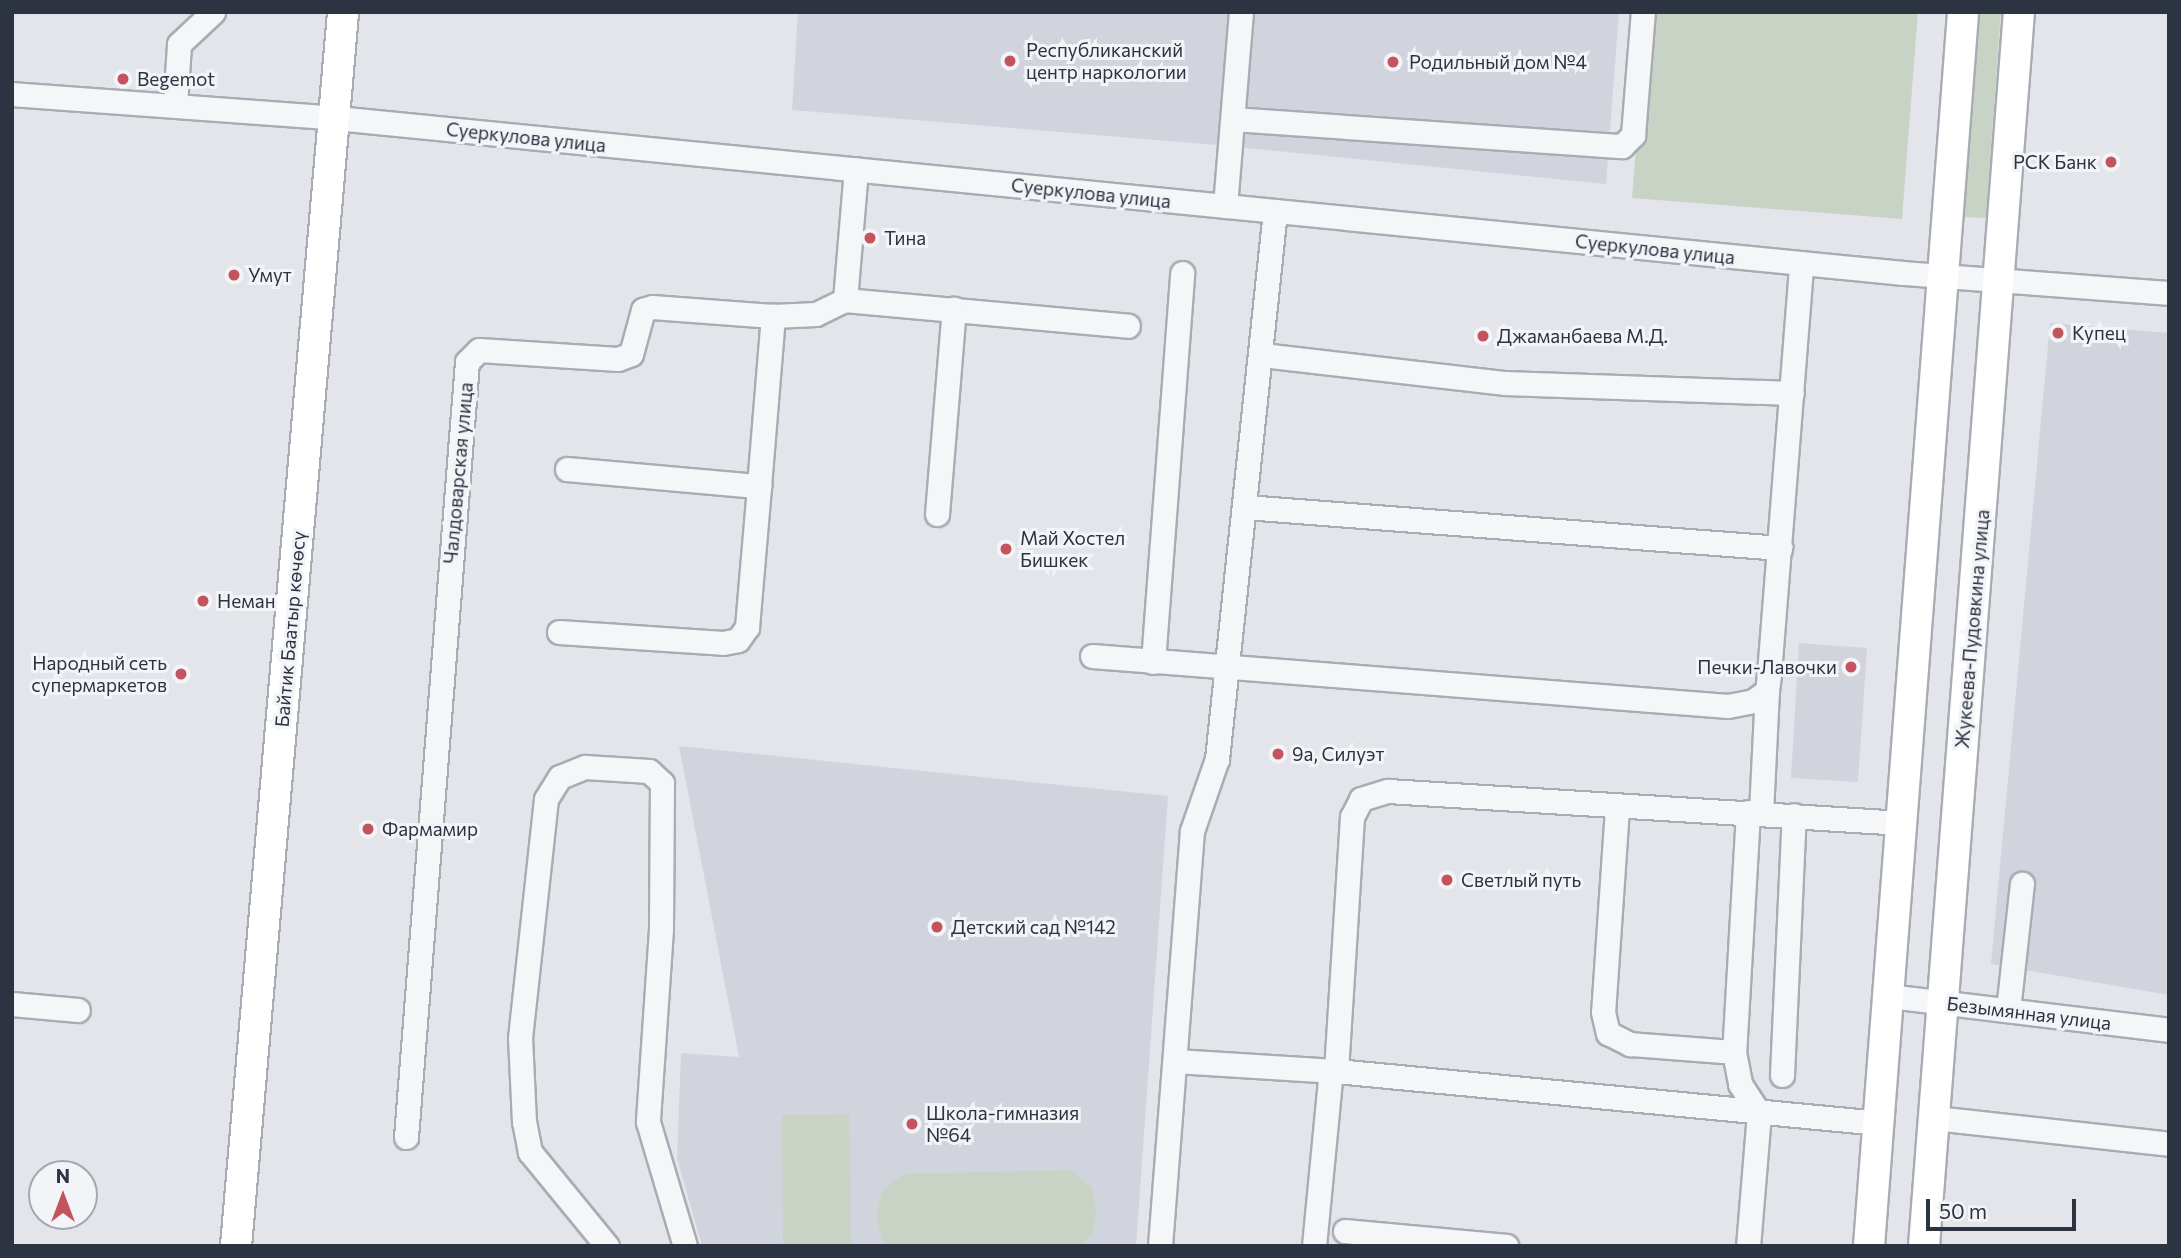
<!DOCTYPE html>
<meta charset="utf-8">
<style>
body{margin:0}
#map{position:relative;width:2181px;height:1258px;overflow:hidden;background:#e3e5ea;font-family:Commissioner,sans-serif}
div>[style]{position:absolute}
.built>*{inset:0;background:#d1d4dc}
.green>*{inset:0;background:#c8d3c5}
.roads{filter:drop-shadow(2px 0 #a8acb4) drop-shadow(-2px 0 #a8acb4) drop-shadow(0 2px #a8acb4) drop-shadow(0 -2px #a8acb4)}
.minor>*{height:23px;margin:-11.5px;padding:0 11.5px;transform-origin:11.5px;border-radius:11.5px;background:#f5f6f8}
.major>*{height:30px;margin:-15px;padding:0 15px;transform-origin:15px;border-radius:15px;background:#fff}
.dots>*{width:19px;height:19px;translate:-50% -50%;box-sizing:border-box;border:4px solid #f3f4f7;border-radius:50%}
span{translate:-50% -50%;white-space:nowrap;text-align:center;line-height:1.15;-webkit-text-stroke:6px #f3f4f7;paint-order:stroke}
.poi-label{font-size:19px;color:#2c3341}
.left{translate:0 -50%;text-align:left}
.right{translate:-100% -50%;text-align:right}
.street-label{font-size:19px;color:#2c3341}
.frame{position:absolute;inset:0;border:14px solid #2c3341;pointer-events:none}
.north{position:absolute;left:28px;top:1160px;width:70px;height:70px;box-sizing:border-box;background:#f3f4f7;border:2px solid #a3a7ae;border-radius:50%;rotate:0deg;font-size:19px;font-weight:700;line-height:28px;text-align:center;color:#2c3341}
.north::after{content:'';display:block;margin:auto;width:24px;height:32px;background:#c3545e;clip-path:polygon(50% 0,100% 100%,50% 72%,0 100%)}
.scale{position:absolute;left:1926px;top:1199px;width:150px;height:32px;box-sizing:border-box;border:4px solid #2c3341;border-top:0;padding-left:9px;font-size:21px;line-height:24px;white-space:nowrap;color:#2c3341;-webkit-text-stroke:5px #f3f4f7;paint-order:stroke}
</style>
<div id="map">
<div class="built">
<div style="clip-path:polygon(798px 12px,1619px 12px,1606px 184px,1218px 145px,792px 110px)"></div>
<div style="clip-path:polygon(2050px 323px,2169px 333px,2169px 995px,1991px 964px)"></div>
<div style="clip-path:polygon(1799px 643px,1867px 648px,1858px 782px,1791px 778px)"></div>
<div style="clip-path:polygon(679px 746px,1168px 796px,1136px 1246px,702px 1246px,677px 1158px,681px 1053px,739px 1057px)"></div>
</div>
<div class="green">
<div style="clip-path:polygon(1647px 12px,1918px 12px,1902px 219px,1632px 198px)"></div>
<div style="clip-path:polygon(1980px 12px,2001px 12px,1986px 218px,1963px 217px)"></div>
<div style="clip-path:polygon(849px 1114px,851px 1245px,783px 1246px,782px 1115px)"></div>
<div style="clip-path:polygon(1071px 1170px,1092px 1188px,1096px 1209px,1093px 1233px,1079px 1246px,888px 1246px,882px 1240px,876px 1216px,883px 1189px,903px 1174px)"></div>
</div>
<div class="roads">
<div class="minor">
<div style="left:12px;top:94px;width:325px;rotate:4.2deg"></div>
<div style="left:336px;top:118px;width:1575px;rotate:5.65deg"></div>
<div style="left:1903px;top:273px;width:267px;rotate:4.3deg"></div>
<div style="left:175px;top:105px;width:61px;rotate:-86.2deg"></div>
<div style="left:179px;top:44px;width:47px;rotate:-43.3deg"></div>
<div style="left:1233px;top:119px;width:390px;rotate:4deg"></div>
<div style="left:1622px;top:146px;width:16px;rotate:-45deg"></div>
<div style="left:1633px;top:135px;width:123px;rotate:-85.4deg"></div>
<div style="left:1225px;top:206px;width:195px;rotate:-85.3deg"></div>
<div style="left:845px;top:300px;width:284px;rotate:5.2deg"></div>
<div style="left:1262px;top:355px;width:245px;rotate:6.6deg"></div>
<div style="left:1505px;top:383px;width:287px;rotate:2deg"></div>
<div style="left:567px;top:469px;width:193px;rotate:5.1deg"></div>
<div style="left:759px;top:486px;width:171px;rotate:-85.3deg"></div>
<div style="left:1245px;top:507px;width:537px;rotate:4.38deg"></div>
<div style="left:937px;top:514px;width:206px;rotate:-85.3deg"></div>
<div style="left:559px;top:632px;width:164px;rotate:3.8deg"></div>
<div style="left:723px;top:643px;width:15px;rotate:-11deg"></div>
<div style="left:738px;top:640px;width:16px;rotate:-55deg"></div>
<div style="left:747px;top:627px;width:142px;rotate:-85.1deg"></div>
<div style="left:1092px;top:656px;width:638px;rotate:4.5deg"></div>
<div style="left:1728px;top:706px;width:25px;rotate:-11deg"></div>
<div style="left:1753px;top:701px;width:17px;rotate:-36deg"></div>
<div style="left:1767px;top:691px;width:17px;rotate:-83deg"></div>
<div style="left:1769px;top:674px;width:412px;rotate:-85.5deg"></div>
<div style="left:1153px;top:662px;width:390px;rotate:-85.7deg"></div>
<div style="left:1617px;top:808px;width:204px;rotate:93.9deg"></div>
<div style="left:1603px;top:1012px;width:22px;rotate:77deg"></div>
<div style="left:1608px;top:1033px;width:25px;rotate:27deg"></div>
<div style="left:1630px;top:1044px;width:104px;rotate:4.4deg"></div>
<div style="left:1748px;top:812px;width:240px;rotate:93.3deg"></div>
<div style="left:1734px;top:1052px;width:33px;rotate:79deg"></div>
<div style="left:1740px;top:1084px;width:35px;rotate:57deg"></div>
<div style="left:1759px;top:1113px;width:133px;rotate:94.7deg"></div>
<div style="left:1761px;top:813px;width:122px;rotate:-87.2deg"></div>
<div style="left:1889px;top:996px;width:282px;rotate:6.9deg"></div>
<div style="left:12px;top:1004px;width:66px;rotate:5.2deg"></div>
<div style="left:2008px;top:1010px;width:127px;rotate:-83.7deg"></div>
<div style="left:1175px;top:1061px;width:161px;rotate:3.6deg"></div>
<div style="left:1336px;top:1071px;width:545px;rotate:5.47deg"></div>
<div style="left:1336px;top:1071px;width:255px;rotate:-86.4deg"></div>
<div style="left:1352px;top:817px;width:20px;rotate:-63deg"></div>
<div style="left:1361px;top:799px;width:28px;rotate:-17deg"></div>
<div style="left:1388px;top:791px;width:515px;rotate:3.56deg"></div>
<div style="left:1782px;top:1075px;width:260px;rotate:-87.4deg"></div>
<div style="left:1935px;top:1118px;width:235px;rotate:6.3deg"></div>
<div style="left:406px;top:1137px;width:777px;rotate:-85.5deg"></div>
<div style="left:467px;top:362px;width:17px;rotate:-45deg"></div>
<div style="left:479px;top:350px;width:139px;rotate:3.7deg"></div>
<div style="left:618px;top:359px;width:14px;rotate:-21deg"></div>
<div style="left:631px;top:354px;width:46px;rotate:-74.7deg"></div>
<div style="left:643px;top:310px;width:9px;rotate:-18deg"></div>
<div style="left:652px;top:307px;width:121px;rotate:4.3deg"></div>
<div style="left:773px;top:316px;width:43px;rotate:-2.7deg"></div>
<div style="left:816px;top:314px;width:32px;rotate:-26deg"></div>
<div style="left:845px;top:300px;width:131px;rotate:-85.2deg"></div>
<div style="left:1345px;top:1231px;width:162px;rotate:5.3deg"></div>
<div style="left:607px;top:1246px;width:122px;rotate:-129.3deg"></div>
<div style="left:530px;top:1152px;width:31px;rotate:-101deg"></div>
<div style="left:524px;top:1122px;width:84px;rotate:-92.7deg"></div>
<div style="left:520px;top:1038px;width:240px;rotate:-83.8deg"></div>
<div style="left:546px;top:799px;width:26px;rotate:-58deg"></div>
<div style="left:560px;top:777px;width:27px;rotate:-22deg"></div>
<div style="left:585px;top:767px;width:64px;rotate:3.6deg"></div>
<div style="left:649px;top:771px;width:18px;rotate:43deg"></div>
<div style="left:662px;top:783px;width:146px;rotate:90.4deg"></div>
<div style="left:661px;top:929px;width:193px;rotate:93.9deg"></div>
<div style="left:648px;top:1122px;width:129px;rotate:73.4deg"></div>
<div style="left:1160px;top:1246px;width:416px;rotate:-85.6deg"></div>
<div style="left:1192px;top:831px;width:76px;rotate:-70.9deg"></div>
<div style="left:1217px;top:759px;width:551px;rotate:-83.96deg"></div>
<div style="left:1314px;top:1246px;width:177px;rotate:-84.5deg"></div>
</div>
<div class="major">
<div style="left:236px;top:1246px;width:1239px;rotate:-85.04deg"></div>
<div style="left:1869px;top:1246px;width:1238px;rotate:-85.64deg"></div>
<div style="left:1924px;top:1246px;width:1238px;rotate:-85.6deg"></div>
</div>
</div>
<div class="dots">
<div style="left:1010px;top:61px;background:#c3545e"></div>
<div style="left:1393px;top:62px;background:#c3545e"></div>
<div style="left:123px;top:79px;background:#c3545e"></div>
<div style="left:2111px;top:162px;background:#c3545e"></div>
<div style="left:870px;top:238px;background:#c3545e"></div>
<div style="left:234px;top:275px;background:#c3545e"></div>
<div style="left:2058px;top:333px;background:#c3545e"></div>
<div style="left:1483px;top:336px;background:#c3545e"></div>
<div style="left:1006px;top:549px;background:#c3545e"></div>
<div style="left:203px;top:601px;background:#c3545e"></div>
<div style="left:1851px;top:667px;background:#c3545e"></div>
<div style="left:181px;top:674px;background:#c3545e"></div>
<div style="left:1278px;top:754px;background:#c3545e"></div>
<div style="left:368px;top:829px;background:#c3545e"></div>
<div style="left:1447px;top:880px;background:#c3545e"></div>
<div style="left:937px;top:927px;background:#c3545e"></div>
<div style="left:912px;top:1124px;background:#c3545e"></div>
</div>
<div class="poi-label">
<span class="left" style="left:1026px;top:61px">Республиканский<br>центр наркологии</span>
<span class="left" style="left:1409px;top:62px">Родильный дом №4</span>
<span class="left" style="left:137px;top:79px">Begemot</span>
<span class="right" style="left:2097px;top:162px">РСК Банк</span>
<span class="left" style="left:884px;top:238px">Тина</span>
<span class="left" style="left:248px;top:275px">Умут</span>
<span class="left" style="left:2072px;top:333px">Купец</span>
<span class="left" style="left:1497px;top:336px">Джаманбаева М.Д.</span>
<span class="left" style="left:1020px;top:549px">Май Хостел<br>Бишкек</span>
<span class="left" style="left:217px;top:601px">Неман</span>
<span class="right" style="left:167px;top:674px">Народный сеть<br>супермаркетов</span>
<span class="right" style="left:1837px;top:667px">Печки-Лавочки</span>
<span class="left" style="left:1292px;top:754px">9а, Силуэт</span>
<span class="left" style="left:382px;top:829px">Фармамир</span>
<span class="left" style="left:1461px;top:880px">Светлый путь</span>
<span class="left" style="left:951px;top:927px">Детский сад №142</span>
<span class="left" style="left:926px;top:1124px">Школа-гимназия<br>№64</span>
</div>
<div class="street-label">
<span style="left:526px;top:137px;rotate:6deg">Суеркулова улица</span>
<span style="left:1091px;top:193px;rotate:6deg">Суеркулова улица</span>
<span style="left:1655px;top:249px;rotate:6deg">Суеркулова улица</span>
<span style="left:458px;top:473px;rotate:-85deg">Чалдоварская улица</span>
<span style="left:290px;top:629px;rotate:-85deg">Байтик Баатыр көчөсү</span>
<span style="left:1972px;top:629px;rotate:-85deg">Жукеева-Пудовкина улица</span>
<span style="left:2029px;top:1013px;rotate:7deg">Безымянная улица</span>
</div>
<div class="frame"></div>
<div class="north">N</div>
<div class="scale">50 m</div>
</div>
